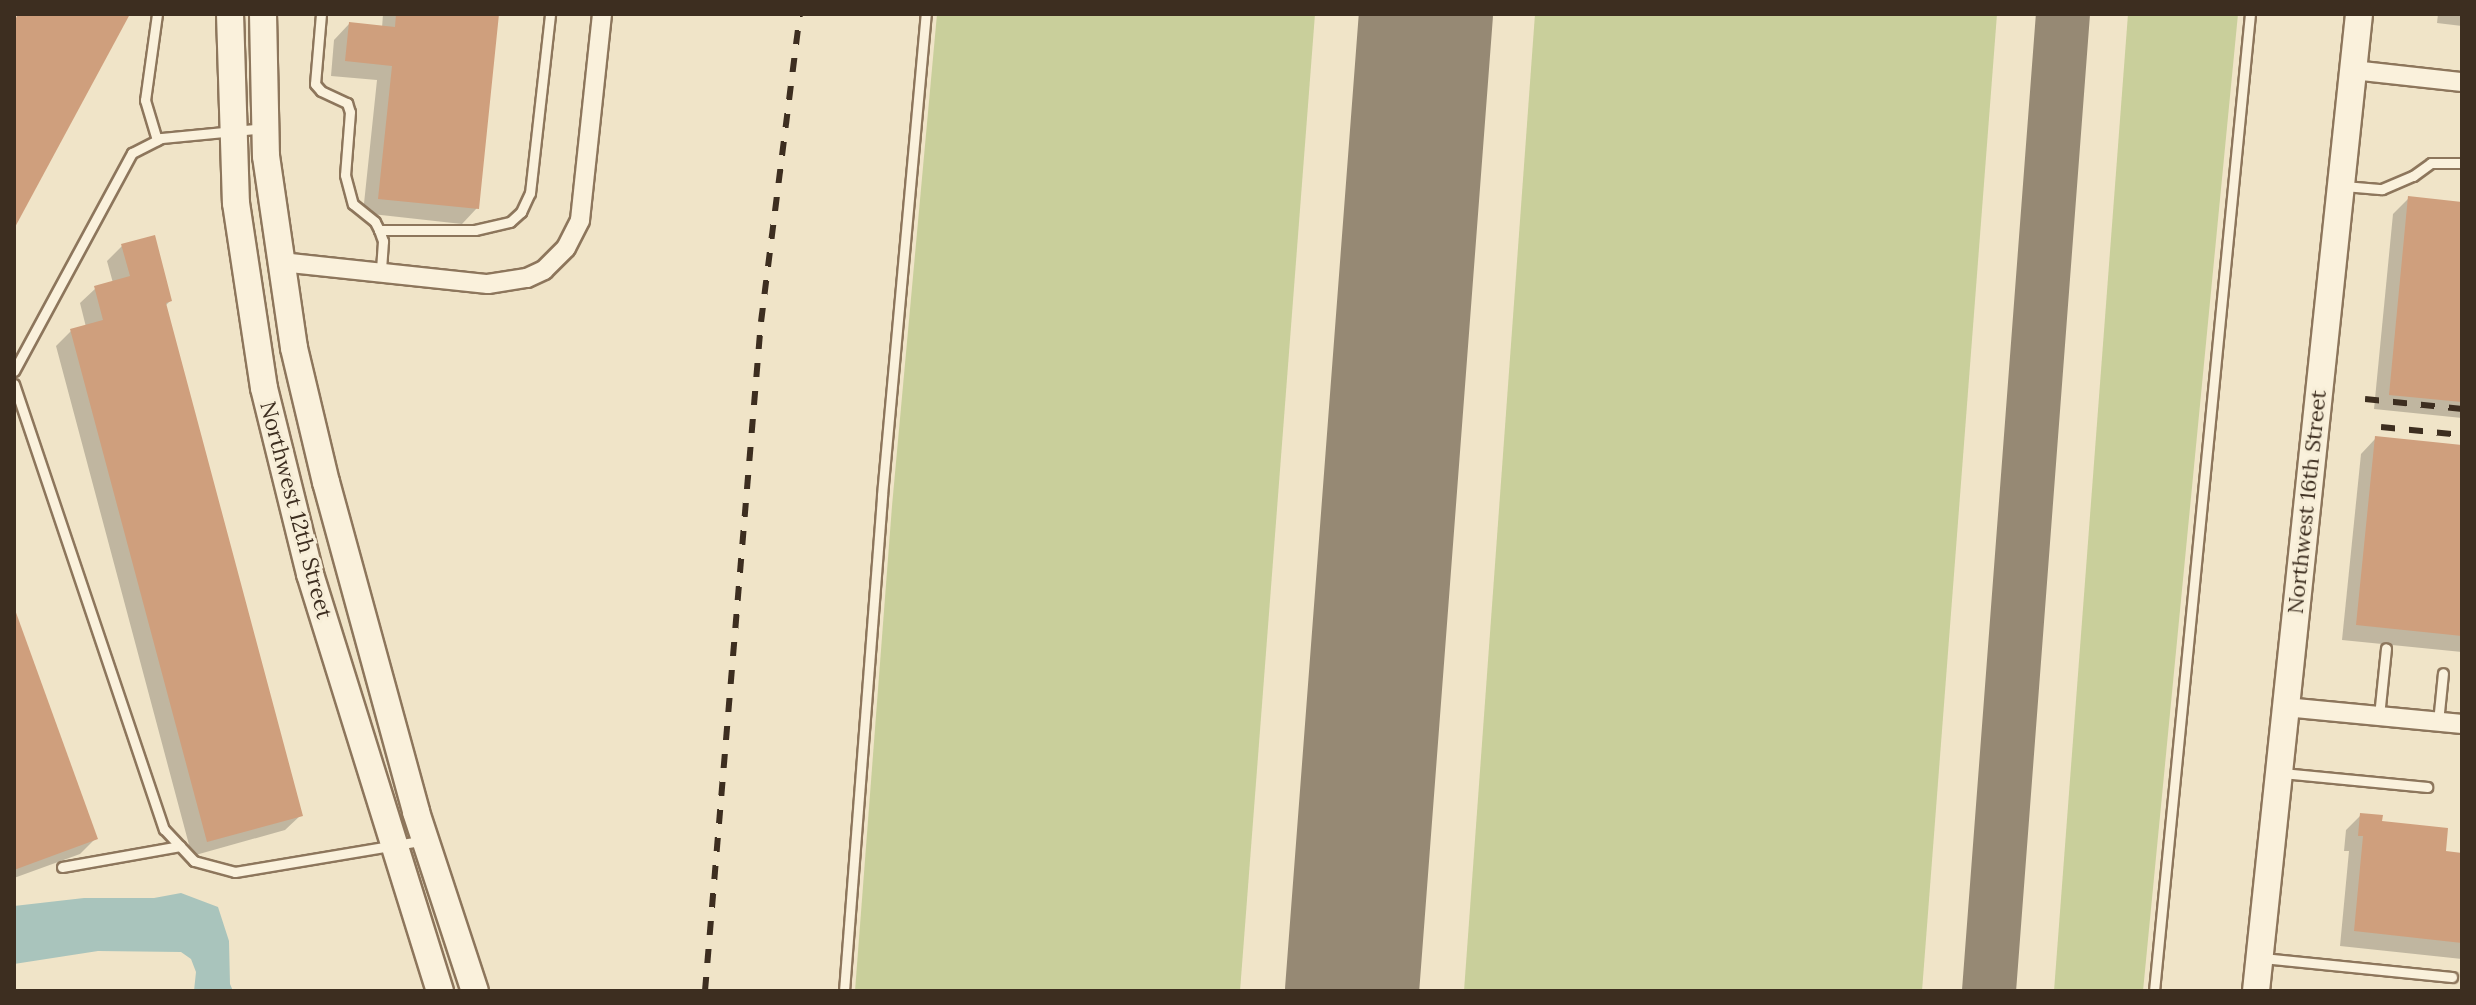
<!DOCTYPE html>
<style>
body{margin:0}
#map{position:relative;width:2476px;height:1005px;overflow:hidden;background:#f0e4c8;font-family:Lora,serif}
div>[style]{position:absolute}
.green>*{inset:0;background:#c9cf9b}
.water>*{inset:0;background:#a9c4bc}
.shadow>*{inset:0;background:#0003}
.taxiway>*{height:54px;margin:-27px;padding:0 27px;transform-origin:27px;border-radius:27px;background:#968974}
.runway>*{height:134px;margin:-67px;padding:0 67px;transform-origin:67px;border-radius:67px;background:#968974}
.building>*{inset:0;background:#cf9f7d}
.roads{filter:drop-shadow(2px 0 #8d765c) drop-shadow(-2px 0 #8d765c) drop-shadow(0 2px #8d765c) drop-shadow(0 -2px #8d765c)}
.lane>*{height:9px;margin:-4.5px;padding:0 4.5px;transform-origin:4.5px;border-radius:4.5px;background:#faf1dc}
.street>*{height:18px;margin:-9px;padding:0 9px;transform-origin:9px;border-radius:9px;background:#faf1dc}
.secondary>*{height:26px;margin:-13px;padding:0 13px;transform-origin:13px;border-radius:13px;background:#faf1dc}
.rail>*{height:6px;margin-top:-3px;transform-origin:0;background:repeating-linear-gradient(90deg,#3d2e20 0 14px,transparent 0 28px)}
span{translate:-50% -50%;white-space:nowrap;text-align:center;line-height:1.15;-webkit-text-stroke:6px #f7eed8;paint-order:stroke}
.street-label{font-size:22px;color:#3d2e20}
.frame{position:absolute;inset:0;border:16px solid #3d2e20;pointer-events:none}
</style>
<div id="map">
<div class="green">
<div style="clip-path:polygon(937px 14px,1315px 14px,1240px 991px,855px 991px,892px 506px)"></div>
<div style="clip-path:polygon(1535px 14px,1997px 14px,1922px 991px,1464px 991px)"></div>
<div style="clip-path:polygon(2128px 14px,2238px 14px,2143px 991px,2054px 991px)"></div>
</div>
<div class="water">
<div style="clip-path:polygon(181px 893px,218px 907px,229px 941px,230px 984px,233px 991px,194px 991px,196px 972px,191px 959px,181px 952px,98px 951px,14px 964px,14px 906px,84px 898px,154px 898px)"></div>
</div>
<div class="shadow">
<div style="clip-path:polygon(383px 14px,497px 14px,477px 208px,462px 224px,363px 213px,377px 80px,331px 76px,334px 40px,349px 24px,382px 28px)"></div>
<div style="clip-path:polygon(2438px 14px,2462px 14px,2462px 26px,2437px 23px)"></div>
<div style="clip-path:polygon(2409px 198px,2462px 204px,2462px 418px,2374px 409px,2393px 214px)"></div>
<div style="clip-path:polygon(122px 246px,170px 301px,165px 306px,301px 815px,285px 830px,192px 856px,56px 346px,71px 331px,86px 327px,80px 303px,96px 288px,113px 283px,107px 261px)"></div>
<div style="clip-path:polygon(2376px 438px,2462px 447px,2462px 652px,2342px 640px,2361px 454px)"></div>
<div style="clip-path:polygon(14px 612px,96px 838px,80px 854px,14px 878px)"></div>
<div style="clip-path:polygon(2361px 815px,2443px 853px,2462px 855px,2462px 959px,2340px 946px,2349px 851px,2344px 851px,2346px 830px)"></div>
</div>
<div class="taxiway">
<div style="left:1989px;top:991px;width:980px;rotate:-85.67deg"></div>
</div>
<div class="runway">
<div style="left:1352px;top:991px;width:980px;rotate:-85.67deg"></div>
</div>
<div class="building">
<div style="clip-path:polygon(18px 14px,130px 14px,14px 229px,14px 22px)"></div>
<div style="clip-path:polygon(396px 14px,499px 14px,479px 209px,378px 199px,392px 66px,345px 61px,349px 22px,395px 27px)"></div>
<div style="clip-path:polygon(2408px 196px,2462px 202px,2462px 402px,2389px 395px)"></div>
<div style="clip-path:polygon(155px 235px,172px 301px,166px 303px,303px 816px,207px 842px,70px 329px,103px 320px,94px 286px,130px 276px,121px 244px)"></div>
<div style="clip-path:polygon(2375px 436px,2462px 445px,2462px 636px,2356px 625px)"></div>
<div style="clip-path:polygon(14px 607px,98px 839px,14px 870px)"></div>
<div style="clip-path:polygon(2360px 813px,2383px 815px,2382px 821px,2448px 828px,2446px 851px,2462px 853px,2462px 943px,2354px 931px,2363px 836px,2358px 836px)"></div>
</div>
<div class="roads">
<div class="lane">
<div style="left:157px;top:14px;width:87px;rotate:97.9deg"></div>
<div style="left:145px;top:100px;width:42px;rotate:73.3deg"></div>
<div style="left:321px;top:14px;width:70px;rotate:94.9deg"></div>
<div style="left:315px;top:84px;width:9px;rotate:49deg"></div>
<div style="left:321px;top:91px;width:29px;rotate:25deg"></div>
<div style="left:347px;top:103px;width:9px;rotate:72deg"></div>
<div style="left:350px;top:112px;width:63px;rotate:94.5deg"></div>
<div style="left:345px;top:175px;width:30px;rotate:75deg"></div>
<div style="left:353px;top:204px;width:28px;rotate:39deg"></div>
<div style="left:375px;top:222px;width:9px;rotate:63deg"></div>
<div style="left:379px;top:230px;width:12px;rotate:70deg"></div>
<div style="left:383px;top:241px;width:32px;rotate:94deg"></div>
<div style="left:2344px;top:186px;width:38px;rotate:5deg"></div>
<div style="left:2382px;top:189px;width:34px;rotate:-23deg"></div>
<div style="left:2413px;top:176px;width:22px;rotate:-36deg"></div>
<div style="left:2431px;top:163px;width:31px"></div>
<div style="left:379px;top:230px;width:96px"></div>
<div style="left:475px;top:230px;width:36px;rotate:-13deg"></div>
<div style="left:510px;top:222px;width:15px;rotate:-42deg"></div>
<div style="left:521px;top:212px;width:21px;rotate:-65deg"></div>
<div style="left:530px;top:193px;width:180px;rotate:-83.6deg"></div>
<div style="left:14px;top:371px;width:248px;rotate:-61.6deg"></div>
<div style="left:132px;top:153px;width:33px;rotate:-27deg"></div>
<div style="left:161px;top:138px;width:103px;rotate:-5.5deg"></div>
<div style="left:14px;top:384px;width:470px;rotate:71.4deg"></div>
<div style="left:164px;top:829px;width:44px;rotate:46.8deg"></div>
<div style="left:194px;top:861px;width:42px;rotate:15deg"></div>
<div style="left:235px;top:872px;width:189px;rotate:-9.5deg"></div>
<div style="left:2379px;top:716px;width:68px;rotate:-84.1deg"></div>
<div style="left:2438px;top:722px;width:49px;rotate:-84.2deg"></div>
<div style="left:2282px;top:773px;width:146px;rotate:5.5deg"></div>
<div style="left:62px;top:867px;width:120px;rotate:-10.1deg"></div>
<div style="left:2262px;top:958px;width:191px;rotate:5.7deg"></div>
<div style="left:844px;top:991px;width:497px;rotate:-85.6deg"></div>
<div style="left:882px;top:495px;width:483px;rotate:-84.8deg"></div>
<div style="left:2154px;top:991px;width:982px;rotate:-84.39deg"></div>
</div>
<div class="street">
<div style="left:2353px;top:70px;width:110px;rotate:6.3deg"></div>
<div style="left:281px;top:262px;width:208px;rotate:6.1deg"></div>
<div style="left:488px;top:284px;width:39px;rotate:-9deg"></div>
<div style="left:527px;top:278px;width:19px;rotate:-25deg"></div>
<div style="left:544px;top:270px;width:31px;rotate:-45deg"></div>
<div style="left:566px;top:248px;width:31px;rotate:-63deg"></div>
<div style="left:580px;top:220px;width:207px;rotate:-83.9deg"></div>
<div style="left:2285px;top:707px;width:178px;rotate:5.5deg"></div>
</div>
<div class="secondary">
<div style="left:230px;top:14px;width:189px;rotate:88.2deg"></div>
<div style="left:236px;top:203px;width:187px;rotate:81.4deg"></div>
<div style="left:264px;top:388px;width:192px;rotate:76.1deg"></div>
<div style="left:310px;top:574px;width:437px;rotate:72.7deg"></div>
<div style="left:263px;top:14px;width:142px;rotate:88.8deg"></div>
<div style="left:266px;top:156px;width:194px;rotate:81.7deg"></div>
<div style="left:294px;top:348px;width:138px;rotate:76.6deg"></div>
<div style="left:326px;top:482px;width:342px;rotate:74.7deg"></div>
<div style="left:416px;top:812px;width:188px;rotate:71.8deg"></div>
<div style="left:2256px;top:991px;width:982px;rotate:-83.98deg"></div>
</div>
</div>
<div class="rail">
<div style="left:2365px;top:399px;width:98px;rotate:5.9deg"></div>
<div style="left:2381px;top:427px;width:81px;rotate:5.6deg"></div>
<div style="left:705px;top:991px;width:671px;rotate:-85.22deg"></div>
<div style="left:761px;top:322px;width:310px;rotate:-82.8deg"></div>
</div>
<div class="street-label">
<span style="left:2307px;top:502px;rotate:-84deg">Northwest 16th Street</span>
<span style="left:296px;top:510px;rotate:75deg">Northwest 12th Street</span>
</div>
<div class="frame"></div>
</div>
